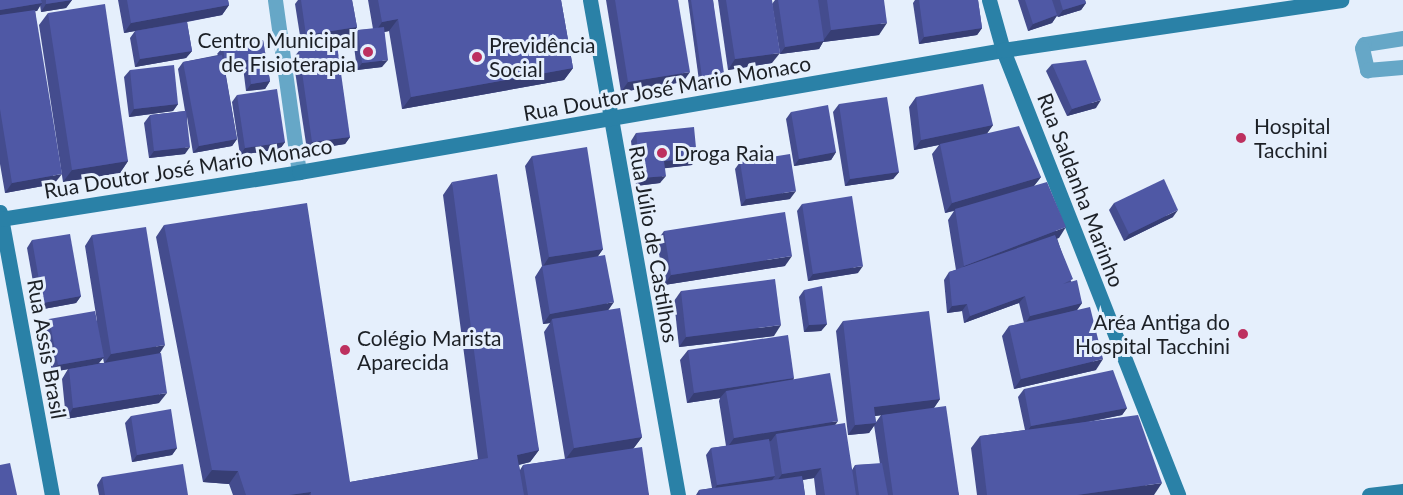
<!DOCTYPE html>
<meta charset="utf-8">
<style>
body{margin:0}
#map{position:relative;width:1403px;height:495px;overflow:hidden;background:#e5effc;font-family:Lato,sans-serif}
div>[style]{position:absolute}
.street>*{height:15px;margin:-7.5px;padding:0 7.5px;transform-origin:7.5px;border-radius:7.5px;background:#66a7c7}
.secondary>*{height:15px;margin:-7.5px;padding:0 7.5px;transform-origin:7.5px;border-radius:7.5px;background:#2a81a7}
.wall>*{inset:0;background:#444c8e}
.shaded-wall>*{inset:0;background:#373e74}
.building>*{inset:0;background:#4f58a5}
.dots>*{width:16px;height:16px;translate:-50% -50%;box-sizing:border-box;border:3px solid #e5effc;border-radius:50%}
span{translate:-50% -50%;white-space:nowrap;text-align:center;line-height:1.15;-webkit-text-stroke:6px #e5effc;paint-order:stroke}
.poi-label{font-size:21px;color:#1c2026}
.right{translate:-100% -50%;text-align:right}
.left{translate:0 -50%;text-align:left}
.street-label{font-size:21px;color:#1c2026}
</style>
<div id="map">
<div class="street">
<div style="left:275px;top:0;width:174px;rotate:82.1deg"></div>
<div style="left:1403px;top:38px;width:39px;rotate:171deg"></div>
<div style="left:1364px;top:44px;width:4px;rotate:117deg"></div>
<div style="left:1362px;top:48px;width:23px;rotate:77deg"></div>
<div style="left:1367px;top:70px;width:36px;rotate:-5deg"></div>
</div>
<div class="secondary">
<div style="left:590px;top:0;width:503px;rotate:79.92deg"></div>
<div style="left:989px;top:0;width:52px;rotate:74.4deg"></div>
<div style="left:1003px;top:50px;width:478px;rotate:68.5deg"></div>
<div style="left:0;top:212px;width:288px;rotate:79.6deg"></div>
<div style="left:0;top:219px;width:303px;rotate:-8.9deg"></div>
<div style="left:299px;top:172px;width:714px;rotate:-9.83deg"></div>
<div style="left:1003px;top:50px;width:342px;rotate:-8.4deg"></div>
<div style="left:1369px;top:495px;width:34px;rotate:-7deg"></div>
</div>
<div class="wall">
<div style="clip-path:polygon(0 0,72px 0,66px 8px,41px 12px,40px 5px,37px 11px,35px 11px,54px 184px,5px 193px,0 164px)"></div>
<div style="clip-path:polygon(118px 0,228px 0,229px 5px,222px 15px,187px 22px,192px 51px,186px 58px,135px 67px,130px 38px,135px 31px,124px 33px)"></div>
<div style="clip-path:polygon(298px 0,352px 0,357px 27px,352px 35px,301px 42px,295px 4px)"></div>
<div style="clip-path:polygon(368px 0,561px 0,573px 68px,564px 80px,402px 109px,389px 31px,384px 32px,382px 67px,357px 70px,353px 38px,358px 30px,373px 29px)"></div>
<div style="clip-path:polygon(606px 0,678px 0,683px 82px,621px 92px)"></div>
<div style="clip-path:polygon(688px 0,713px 0,722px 84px,700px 88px)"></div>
<div style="clip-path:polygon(718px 0,772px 0,772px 63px,728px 70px)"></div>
<div style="clip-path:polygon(775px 0,884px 0,879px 35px,823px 42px,819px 49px,780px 54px,772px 4px)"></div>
<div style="clip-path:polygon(915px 0,978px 0,982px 28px,977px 35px,919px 44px,913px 3px)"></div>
<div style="clip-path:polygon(1018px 0,1052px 0,1056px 13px,1052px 0,1085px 0,1086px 3px,1081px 10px,1058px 17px,1057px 16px,1052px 23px,1028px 31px)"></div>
<div style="clip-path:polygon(48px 13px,128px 161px,120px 173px,63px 182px,39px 25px)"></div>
<div style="clip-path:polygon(263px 40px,270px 81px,265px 89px,246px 91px,243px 67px,225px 70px,237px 139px,232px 146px,193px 153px,187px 117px,185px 154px,149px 158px,144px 123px,150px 115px,185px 111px,178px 69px,183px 62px,218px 55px,217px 54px,223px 47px)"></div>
<div style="clip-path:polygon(299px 51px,350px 137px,345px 144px,307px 150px,293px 58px)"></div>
<div style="clip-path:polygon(1052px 64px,1096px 108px,1067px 116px,1046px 71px)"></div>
<div style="clip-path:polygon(130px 70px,178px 104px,173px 111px,129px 117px,124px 77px)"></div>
<div style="clip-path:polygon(237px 95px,285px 142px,280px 149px,240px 155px,232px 102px)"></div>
<div style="clip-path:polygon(916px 97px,993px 125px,987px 133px,1041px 177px,1034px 186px,1059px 238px,1057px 238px,1071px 281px,1082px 303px,1077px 310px,1096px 370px,1014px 389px,1002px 336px,1009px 326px,1024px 323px,1019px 303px,964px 323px,962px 311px,947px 313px,944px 280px,949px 272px,956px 270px,948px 220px,954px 211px,945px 213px,932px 154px,939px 145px,914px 150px,909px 107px)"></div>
<div style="clip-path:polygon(839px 104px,899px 172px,893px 179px,845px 186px,833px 112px)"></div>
<div style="clip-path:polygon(791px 112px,836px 152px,831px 160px,794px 166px,786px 119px)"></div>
<div style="clip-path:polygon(636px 133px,692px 165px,665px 168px,660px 183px,636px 186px,631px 141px)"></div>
<div style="clip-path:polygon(532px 156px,603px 249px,598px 256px,608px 310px,642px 437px,633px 449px,649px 495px,233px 495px,229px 484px,203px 482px,156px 237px,164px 225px,350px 482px,478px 459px,443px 195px,452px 182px,539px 450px,530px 462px,519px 465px,520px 470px,523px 465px,565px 459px,544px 332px,550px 323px,543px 324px,535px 277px,542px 266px,525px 166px)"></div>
<div style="clip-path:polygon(740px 162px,790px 199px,741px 206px,735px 169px)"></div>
<div style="clip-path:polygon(1114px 203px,1173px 217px,1124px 241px,1109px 210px)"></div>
<div style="clip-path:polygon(802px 204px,858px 273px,808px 281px,797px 211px)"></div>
<div style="clip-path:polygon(664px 231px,785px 266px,664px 285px,657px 241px)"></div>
<div style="clip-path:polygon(evenodd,92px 235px,160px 353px,159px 403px,66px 419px,62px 379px,68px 369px,52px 372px,44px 327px,49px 319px,97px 321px,85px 246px,92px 235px,103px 358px,104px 363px,99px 363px,103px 358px)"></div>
<div style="clip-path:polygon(32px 240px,81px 296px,76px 303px,38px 310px,27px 248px)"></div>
<div style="clip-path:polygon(804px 290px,827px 324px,821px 331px,804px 332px,799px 297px)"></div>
<div style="clip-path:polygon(681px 291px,774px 336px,679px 347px,674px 301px)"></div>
<div style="clip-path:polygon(843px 321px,940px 399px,934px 408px,959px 495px,816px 495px,814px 478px,803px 480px,805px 495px,696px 495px,699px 490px,712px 488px,706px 455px,711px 448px,726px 446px,719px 401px,720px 398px,687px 403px,680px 360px,688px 350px,794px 378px,793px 379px,835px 425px,852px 470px,855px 465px,880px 464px,874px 425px,881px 415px,875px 416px,876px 423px,869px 433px,848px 435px,836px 331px)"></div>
<div style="clip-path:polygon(1024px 389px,1127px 408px,1122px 415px,1089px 422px,1154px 495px,977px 495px,971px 448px,980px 436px,1025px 430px,1018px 397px)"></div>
<div style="clip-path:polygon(131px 416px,177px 448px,172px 455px,132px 462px,125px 423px)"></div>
<div style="clip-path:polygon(102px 477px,188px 495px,99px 495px,97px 485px)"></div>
</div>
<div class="shaded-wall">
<div style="clip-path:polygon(72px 0,66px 8px,41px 12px,46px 4px)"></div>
<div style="clip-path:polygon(42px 3px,37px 11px,0 16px,0 10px)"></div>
<div style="clip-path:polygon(1086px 3px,1081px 10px,1058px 17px,1063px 10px)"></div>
<div style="clip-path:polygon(229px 5px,222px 15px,124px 33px,131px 23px)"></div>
<div style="clip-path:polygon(1057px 15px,1052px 23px,1028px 31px,1033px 24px)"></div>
<div style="clip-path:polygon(398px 19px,389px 31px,374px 34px,382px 22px)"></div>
<div style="clip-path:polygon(887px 23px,879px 35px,823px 42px,819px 49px,780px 54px,785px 47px,823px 41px,831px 30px)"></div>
<div style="clip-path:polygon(357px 27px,352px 35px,301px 42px,306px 35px)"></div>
<div style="clip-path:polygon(982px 28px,977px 35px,919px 44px,924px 37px)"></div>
<div style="clip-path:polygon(192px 51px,186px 58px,135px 67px,140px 59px)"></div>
<div style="clip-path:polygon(780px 53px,772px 63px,728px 70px,735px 59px)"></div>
<div style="clip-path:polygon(248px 60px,243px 67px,220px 71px,225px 63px)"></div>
<div style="clip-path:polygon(388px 60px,382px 67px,357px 70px,362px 63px)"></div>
<div style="clip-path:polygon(573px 68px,564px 80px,402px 109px,411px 97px)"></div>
<div style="clip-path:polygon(690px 72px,683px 82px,621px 92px,628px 82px)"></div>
<div style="clip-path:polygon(725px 80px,722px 84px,700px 88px,703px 84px)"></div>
<div style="clip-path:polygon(270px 81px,265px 89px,246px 91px,251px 84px)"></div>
<div style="clip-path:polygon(1101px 100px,1096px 108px,1067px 116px,1072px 109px)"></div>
<div style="clip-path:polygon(178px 104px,173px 111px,129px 117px,134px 109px)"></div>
<div style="clip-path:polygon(993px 125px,986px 135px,914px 150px,921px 140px)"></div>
<div style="clip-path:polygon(350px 137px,345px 144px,307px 150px,312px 142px)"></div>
<div style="clip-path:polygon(237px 139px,232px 146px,193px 153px,199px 146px)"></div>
<div style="clip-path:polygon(285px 142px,280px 149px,240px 155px,245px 148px)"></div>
<div style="clip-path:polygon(190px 147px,185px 154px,149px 158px,154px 151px)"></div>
<div style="clip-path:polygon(836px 152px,831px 160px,794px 166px,799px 159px)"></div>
<div style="clip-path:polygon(697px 158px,692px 165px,659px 169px,664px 161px)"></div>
<div style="clip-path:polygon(128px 161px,120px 173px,63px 182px,72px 170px)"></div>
<div style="clip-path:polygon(899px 172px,893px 179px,845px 186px,850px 179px)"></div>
<div style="clip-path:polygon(62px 174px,54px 184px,5px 193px,12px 183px)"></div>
<div style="clip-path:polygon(666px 176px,660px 183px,636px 186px,641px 178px)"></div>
<div style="clip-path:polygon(1041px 177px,1033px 187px,945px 213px,952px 203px)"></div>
<div style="clip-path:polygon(796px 191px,790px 199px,741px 206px,746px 199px)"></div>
<div style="clip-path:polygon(1178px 210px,1173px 217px,1124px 241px,1129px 234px)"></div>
<div style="clip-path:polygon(1066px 227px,1059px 238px,957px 276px,964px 266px)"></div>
<div style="clip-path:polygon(603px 249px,596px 259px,542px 268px,549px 257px)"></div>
<div style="clip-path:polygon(792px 256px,785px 266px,664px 285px,671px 275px)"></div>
<div style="clip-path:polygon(863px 266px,858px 273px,808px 281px,813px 274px)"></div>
<div style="clip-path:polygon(81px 296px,76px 303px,38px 310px,43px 303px)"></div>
<div style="clip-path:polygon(1025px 296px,1019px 303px,964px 323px,970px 316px)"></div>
<div style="clip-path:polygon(614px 302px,607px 312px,552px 319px,550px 323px,543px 324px,550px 314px)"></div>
<div style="clip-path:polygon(1082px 303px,1077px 310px,1025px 324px,1030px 316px)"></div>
<div style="clip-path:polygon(967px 304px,962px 311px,947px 313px,952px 306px)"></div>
<div style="clip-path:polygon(827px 324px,821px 331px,804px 332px,809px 325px)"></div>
<div style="clip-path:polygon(781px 325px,774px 336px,679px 347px,686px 337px)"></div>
<div style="clip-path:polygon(165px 345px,158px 356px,104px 364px,111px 354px)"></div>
<div style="clip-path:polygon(104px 357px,98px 364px,52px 372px,58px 365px)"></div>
<div style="clip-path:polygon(1103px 359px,1096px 370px,1014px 389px,1021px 379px)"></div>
<div style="clip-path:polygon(794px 378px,787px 388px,726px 391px,720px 398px,687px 403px,694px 393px)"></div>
<div style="clip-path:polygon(167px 393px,159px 403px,66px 419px,73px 408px)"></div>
<div style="clip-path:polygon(940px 399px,933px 409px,867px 417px,874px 407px)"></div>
<div style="clip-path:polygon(1127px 408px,1122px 415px,1026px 433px,1031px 426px)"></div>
<div style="clip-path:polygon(838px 421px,831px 431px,776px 434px,771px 441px,727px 448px,734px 438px)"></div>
<div style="clip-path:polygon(876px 423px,869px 433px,848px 435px,855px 425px)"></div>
<div style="clip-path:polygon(642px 437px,633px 449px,565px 460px,574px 448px)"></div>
<div style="clip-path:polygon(177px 448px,172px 455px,132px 462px,137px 455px)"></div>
<div style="clip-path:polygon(539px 450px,530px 462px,509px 467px,517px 455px)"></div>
<div style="clip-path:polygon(821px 468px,814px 478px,775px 484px,782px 474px)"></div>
<div style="clip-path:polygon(212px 470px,238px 471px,229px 484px,203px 482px)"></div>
<div style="clip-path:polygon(775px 476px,770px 483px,712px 493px,717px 485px)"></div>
<div style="clip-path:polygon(1162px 483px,1154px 495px,1077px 495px)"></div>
<div style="clip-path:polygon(311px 492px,309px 495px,289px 495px)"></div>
</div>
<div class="building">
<div style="clip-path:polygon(0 0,41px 0,42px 3px,0 10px)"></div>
<div style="clip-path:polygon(46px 0,72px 0,46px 4px)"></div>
<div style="clip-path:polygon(127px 0,228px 0,229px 5px,131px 23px)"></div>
<div style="clip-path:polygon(301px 0,352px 0,357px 27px,306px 35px)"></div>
<div style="clip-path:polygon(378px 0,561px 0,573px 68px,411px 97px,398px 19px,382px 22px)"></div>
<div style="clip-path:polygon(615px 0,678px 0,690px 72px,628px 82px)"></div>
<div style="clip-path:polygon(691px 0,713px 0,725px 80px,703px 84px)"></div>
<div style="clip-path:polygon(726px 0,772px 0,780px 53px,735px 59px)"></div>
<div style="clip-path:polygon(778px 0,818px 0,824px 41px,785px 47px)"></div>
<div style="clip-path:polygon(827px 0,884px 0,887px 23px,831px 30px)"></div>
<div style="clip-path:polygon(919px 0,978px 0,982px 28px,924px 37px)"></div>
<div style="clip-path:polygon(1025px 0,1052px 0,1057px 15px,1033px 24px)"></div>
<div style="clip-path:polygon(1060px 0,1085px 0,1086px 3px,1063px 10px)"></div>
<div style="clip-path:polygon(105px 4px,128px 161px,72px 170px,48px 13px)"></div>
<div style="clip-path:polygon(35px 10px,62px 174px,12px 183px,0 109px,0 15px)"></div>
<div style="clip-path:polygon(187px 22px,192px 51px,140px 59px,135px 31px)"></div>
<div style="clip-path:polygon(384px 27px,388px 60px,362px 63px,358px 30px)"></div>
<div style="clip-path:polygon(263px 40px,270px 81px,251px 84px,248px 60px,225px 63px,223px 47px)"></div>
<div style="clip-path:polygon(337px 45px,350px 137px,312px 142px,299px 51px)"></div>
<div style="clip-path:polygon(222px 55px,237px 139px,199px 146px,183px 62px)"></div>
<div style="clip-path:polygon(1086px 60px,1101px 100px,1072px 109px,1052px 64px)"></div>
<div style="clip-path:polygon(174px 65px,178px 104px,134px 109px,130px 70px)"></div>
<div style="clip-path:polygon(983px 84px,993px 125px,921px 140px,916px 97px)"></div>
<div style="clip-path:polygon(277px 89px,285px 142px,245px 148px,237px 95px)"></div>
<div style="clip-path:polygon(887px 97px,899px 172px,850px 179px,839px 104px)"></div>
<div style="clip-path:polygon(828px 105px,836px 152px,799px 159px,791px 112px)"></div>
<div style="clip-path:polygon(186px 111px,190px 147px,154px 151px,150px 115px)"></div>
<div style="clip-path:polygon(1019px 126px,1041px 177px,952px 203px,940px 144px)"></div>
<div style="clip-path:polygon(694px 127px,697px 158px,664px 161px,666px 176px,641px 178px,636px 133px)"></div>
<div style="clip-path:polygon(587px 147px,603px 249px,549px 257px,532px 156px)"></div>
<div style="clip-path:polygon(790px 154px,796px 191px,746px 199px,740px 162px)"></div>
<div style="clip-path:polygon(497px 174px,539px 450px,517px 455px,524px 495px,311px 495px,311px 492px,289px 495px,246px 495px,238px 471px,212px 470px,164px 225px,307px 203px,350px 482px,488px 458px,452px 182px)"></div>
<div style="clip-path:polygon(1164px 179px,1178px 210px,1129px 234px,1114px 203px)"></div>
<div style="clip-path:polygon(1047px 182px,1066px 227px,964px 266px,955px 209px)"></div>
<div style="clip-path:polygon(852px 196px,863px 266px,813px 274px,802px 204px)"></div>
<div style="clip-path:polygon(785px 212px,792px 256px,671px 275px,664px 231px)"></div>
<div style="clip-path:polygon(146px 227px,165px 345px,111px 354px,92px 235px)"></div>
<div style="clip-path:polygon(70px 234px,81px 296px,43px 303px,32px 240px)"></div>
<div style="clip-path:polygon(1055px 235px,1073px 279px,1063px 284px,1077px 280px,1082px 303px,1030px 316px,1025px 296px,970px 316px,967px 304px,952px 306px,949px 272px)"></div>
<div style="clip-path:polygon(605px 255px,614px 302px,550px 314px,542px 266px)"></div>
<div style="clip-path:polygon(775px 279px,781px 325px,686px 337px,681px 291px)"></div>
<div style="clip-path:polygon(822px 286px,827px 324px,809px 325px,804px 290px)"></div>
<div style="clip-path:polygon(1090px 307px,1103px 359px,1021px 379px,1009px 326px)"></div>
<div style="clip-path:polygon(620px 308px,642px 437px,574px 448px,552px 319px)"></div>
<div style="clip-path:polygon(95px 311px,104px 357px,58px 365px,49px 319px)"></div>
<div style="clip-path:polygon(929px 311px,940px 399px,874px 407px,876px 423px,855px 425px,843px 321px)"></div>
<div style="clip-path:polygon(788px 335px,794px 378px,694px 393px,688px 350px)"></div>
<div style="clip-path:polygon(161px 353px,167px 393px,73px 408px,69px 369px)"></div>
<div style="clip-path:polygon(1113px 370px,1127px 408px,1031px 426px,1024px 389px)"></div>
<div style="clip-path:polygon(830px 373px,838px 421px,734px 438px,726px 391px)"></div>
<div style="clip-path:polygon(946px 406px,959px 495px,893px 495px,882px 415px)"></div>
<div style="clip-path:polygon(171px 409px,177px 448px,137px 455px,131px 416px)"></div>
<div style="clip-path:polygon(1138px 415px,1162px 483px,1077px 495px,987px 495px,980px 436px)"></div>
<div style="clip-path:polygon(845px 423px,856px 495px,825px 495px,821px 468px,782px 474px,776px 434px)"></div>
<div style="clip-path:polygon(769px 439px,775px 476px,717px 485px,711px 448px)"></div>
<div style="clip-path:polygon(642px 447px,649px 495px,528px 495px,523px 465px)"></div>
<div style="clip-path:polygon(10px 463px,17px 495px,0 495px,0 465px)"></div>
<div style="clip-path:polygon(882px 463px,888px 495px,859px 495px,855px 465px)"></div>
<div style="clip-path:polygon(183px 464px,188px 495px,105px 495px,102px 477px)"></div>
<div style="clip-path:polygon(802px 476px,805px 495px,700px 495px,699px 490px)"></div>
</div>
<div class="dots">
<div style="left:368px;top:52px;background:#bd305f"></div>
<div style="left:477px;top:57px;background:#bd305f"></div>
<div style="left:1241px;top:138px;background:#bd305f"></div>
<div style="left:662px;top:153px;background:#bd305f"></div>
<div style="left:1243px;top:334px;background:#bd305f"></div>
<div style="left:345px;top:350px;background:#bd305f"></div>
</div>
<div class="poi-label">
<span class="right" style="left:356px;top:52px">Centro Municipal<br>de Fisioterapia</span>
<span class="left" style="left:489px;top:57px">Previdência<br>Social</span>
<span class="left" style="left:1254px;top:138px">Hospital<br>Tacchini</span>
<span class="left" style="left:674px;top:153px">Droga Raia</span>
<span class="right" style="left:1230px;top:334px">Aréa Antiga do<br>Hospital Tacchini</span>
<span class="left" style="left:357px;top:350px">Colégio Marista<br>Aparecida</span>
</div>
<div class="street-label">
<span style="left:667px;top:88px;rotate:-10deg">Rua Doutor José Mario Monaco</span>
<span style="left:188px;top:168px;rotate:-9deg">Rua Doutor José Mario Monaco</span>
<span style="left:1081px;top:190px;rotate:69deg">Rua Saldanha Marinho</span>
<span style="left:654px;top:244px;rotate:80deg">Rua Júlio de Castilhos</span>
<span style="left:47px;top:349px;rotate:80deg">Rua Assis Brasil</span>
</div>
</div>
